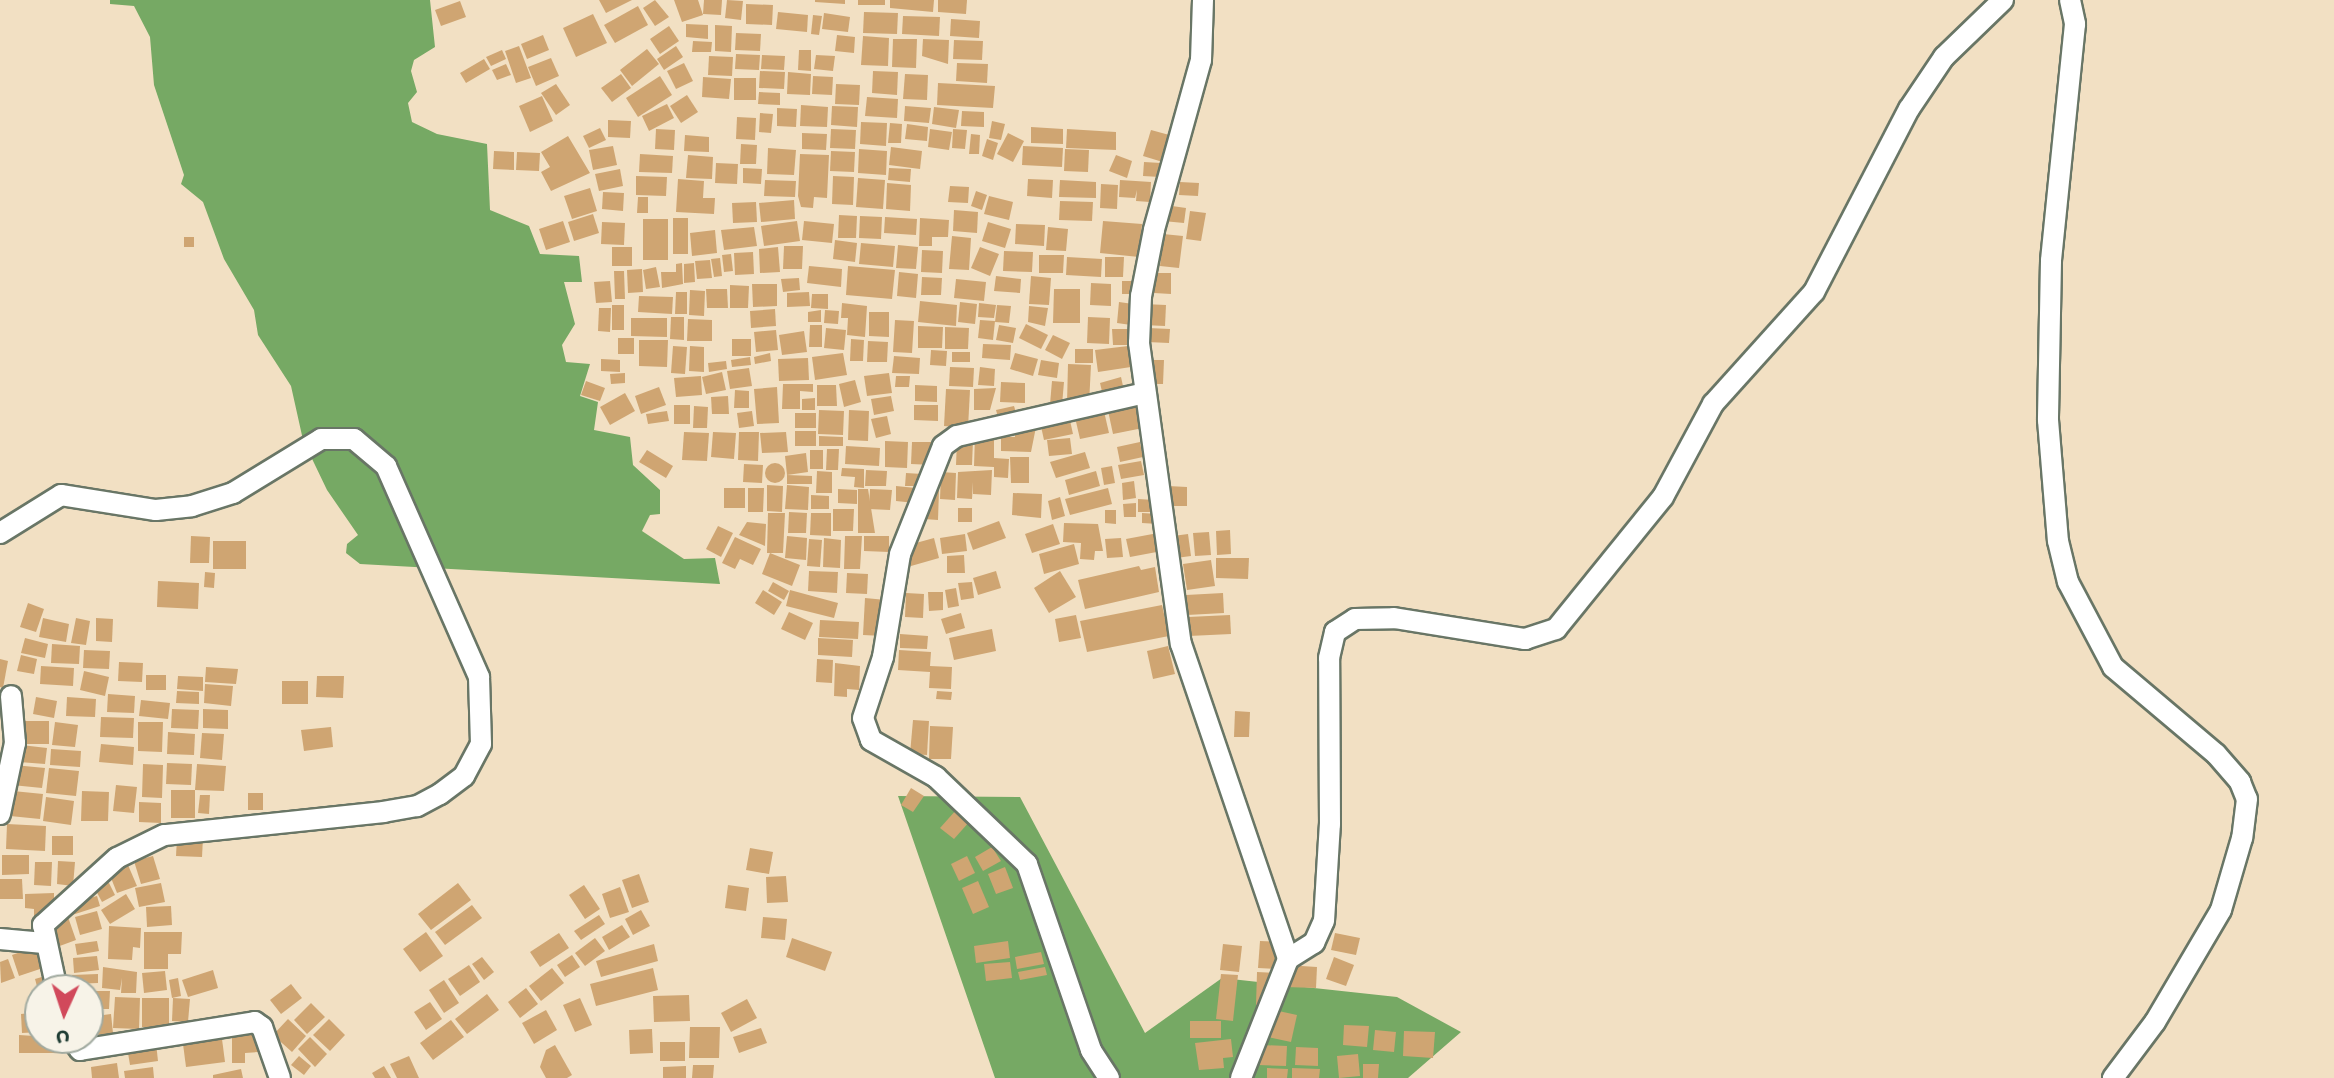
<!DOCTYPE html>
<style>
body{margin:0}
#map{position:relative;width:2334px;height:1078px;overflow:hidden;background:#f2e0c3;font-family:"Gochi Hand",sans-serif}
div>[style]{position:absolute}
.forest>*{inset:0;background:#76a964}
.building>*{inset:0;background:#cfa572}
.round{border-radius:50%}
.roads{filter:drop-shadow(2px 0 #697666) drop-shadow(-2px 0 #697666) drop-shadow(0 2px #697666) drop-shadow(0 -2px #697666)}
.street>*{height:20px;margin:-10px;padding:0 10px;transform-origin:10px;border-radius:10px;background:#fff}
span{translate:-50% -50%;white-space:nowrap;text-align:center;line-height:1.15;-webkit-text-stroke:6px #f7f3e8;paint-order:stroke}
.north{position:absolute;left:24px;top:974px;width:80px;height:80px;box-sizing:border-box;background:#f7f3e8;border:2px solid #a1aaa0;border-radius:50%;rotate:183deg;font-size:22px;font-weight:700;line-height:32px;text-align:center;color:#1f3d34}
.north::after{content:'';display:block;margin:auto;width:28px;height:36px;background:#d1495b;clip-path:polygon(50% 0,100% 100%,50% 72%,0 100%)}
</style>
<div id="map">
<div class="forest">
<div style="clip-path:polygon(110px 0,430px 0,435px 47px,414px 60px,411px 71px,417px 92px,408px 103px,412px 122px,437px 134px,487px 144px,490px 210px,529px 226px,540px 254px,579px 256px,582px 282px,564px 282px,575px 324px,562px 345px,566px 362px,590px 364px,580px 396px,598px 402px,594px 430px,630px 437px,633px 465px,660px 490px,660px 514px,650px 515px,642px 531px,684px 559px,715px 558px,720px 584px,360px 564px,346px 553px,347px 544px,358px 535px,327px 490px,303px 440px,291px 386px,258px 335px,254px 310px,224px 259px,203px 202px,181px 184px,184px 175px,154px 85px,150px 37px,134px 6px,110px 4px)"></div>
<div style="clip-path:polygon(898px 796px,1020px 797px,1145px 1033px,1222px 978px,1397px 997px,1461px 1032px,1408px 1078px,995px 1078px)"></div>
</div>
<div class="building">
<div style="clip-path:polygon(599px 0,632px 0,606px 13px)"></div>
<div style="clip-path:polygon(655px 0,669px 17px,655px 26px,643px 8px)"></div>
<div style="clip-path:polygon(674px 0,698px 0,703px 15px,682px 22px)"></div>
<div style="clip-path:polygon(704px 0,722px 0,721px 15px,703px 14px)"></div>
<div style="clip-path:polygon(727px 0,743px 1px,741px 20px,725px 18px)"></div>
<div style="clip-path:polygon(815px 0,845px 0,845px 4px,815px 2px)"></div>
<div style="clip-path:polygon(858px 0,885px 0,885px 5px,858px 5px)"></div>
<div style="clip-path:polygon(890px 0,934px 0,933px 12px,890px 8px)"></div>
<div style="clip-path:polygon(938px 0,967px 0,966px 14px,938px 12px)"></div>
<div style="clip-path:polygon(460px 1px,466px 17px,441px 26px,435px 10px)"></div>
<div style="clip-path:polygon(746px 4px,773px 5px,772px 25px,746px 24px)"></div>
<div style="clip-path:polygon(638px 6px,648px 25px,615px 43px,604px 25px)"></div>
<div style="clip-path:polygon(778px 12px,808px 15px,807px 32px,776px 29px)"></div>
<div style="clip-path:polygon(864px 12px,898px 13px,897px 34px,863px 33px)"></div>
<div style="clip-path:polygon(824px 13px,850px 17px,848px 32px,822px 29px)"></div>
<div style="clip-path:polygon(593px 14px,607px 43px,576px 57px,563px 28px)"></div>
<div style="clip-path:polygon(813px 15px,822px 16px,819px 35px,811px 34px)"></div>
<div style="clip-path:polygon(903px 16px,940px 17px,939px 36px,902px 34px)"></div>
<div style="clip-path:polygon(951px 19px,980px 21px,979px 38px,950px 36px)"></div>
<div style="clip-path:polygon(686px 24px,708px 25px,708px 39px,686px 37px)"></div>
<div style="clip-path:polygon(715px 25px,732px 26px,731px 52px,715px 51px)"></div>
<div style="clip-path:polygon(669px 26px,679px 41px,660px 54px,650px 39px)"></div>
<div style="clip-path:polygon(736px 33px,761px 34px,760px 51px,735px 50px)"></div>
<div style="clip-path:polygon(543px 35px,549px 50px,527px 59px,521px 44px)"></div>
<div style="clip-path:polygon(837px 35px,855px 37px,854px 53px,835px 51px)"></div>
<div style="clip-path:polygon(863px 36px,889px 38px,888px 66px,861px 65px)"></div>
<div style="clip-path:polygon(893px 39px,917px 39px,916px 68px,892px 67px)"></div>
<div style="clip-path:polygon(923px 39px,949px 40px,948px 64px,922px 56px)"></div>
<div style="clip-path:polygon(954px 40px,983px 41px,982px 60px,953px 59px)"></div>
<div style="clip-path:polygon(693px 41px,712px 42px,711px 52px,692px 52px)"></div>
<div style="clip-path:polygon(519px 46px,531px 78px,516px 83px,505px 51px)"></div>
<div style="clip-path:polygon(676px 46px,683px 57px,664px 70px,657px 59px)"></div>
<div style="clip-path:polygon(647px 49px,659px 64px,632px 86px,620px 70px)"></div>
<div style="clip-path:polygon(502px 50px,506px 59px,491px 66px,486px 57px)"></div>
<div style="clip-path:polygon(799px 50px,811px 50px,811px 71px,798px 70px)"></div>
<div style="clip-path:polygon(736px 54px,760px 55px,759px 70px,735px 69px)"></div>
<div style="clip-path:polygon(762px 55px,785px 56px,784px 70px,761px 69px)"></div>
<div style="clip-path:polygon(816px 55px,835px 56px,833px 71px,814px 69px)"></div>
<div style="clip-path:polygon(709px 56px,733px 57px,732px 76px,708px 75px)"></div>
<div style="clip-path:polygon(551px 58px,559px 76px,536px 86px,528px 67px)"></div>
<div style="clip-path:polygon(484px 59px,490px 69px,466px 83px,460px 73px)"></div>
<div style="clip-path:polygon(684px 63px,693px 81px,676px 89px,667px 71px)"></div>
<div style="clip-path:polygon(957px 63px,988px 64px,987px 83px,956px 81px)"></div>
<div style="clip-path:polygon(506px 64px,511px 75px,497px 80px,492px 70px)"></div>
<div style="clip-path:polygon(760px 71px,785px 72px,784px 89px,759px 88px)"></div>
<div style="clip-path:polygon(873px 71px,898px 72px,897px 95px,872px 93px)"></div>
<div style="clip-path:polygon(788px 72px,811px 74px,810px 95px,787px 94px)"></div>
<div style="clip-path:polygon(621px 74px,631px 88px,612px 102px,601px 88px)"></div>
<div style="clip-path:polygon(905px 74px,928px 75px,927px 100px,903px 99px)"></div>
<div style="clip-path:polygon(660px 76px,672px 95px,638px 117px,626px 98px)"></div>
<div style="clip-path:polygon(813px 76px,833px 77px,832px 95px,812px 94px)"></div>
<div style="clip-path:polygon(703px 77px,731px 79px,729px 99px,702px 97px)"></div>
<div style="clip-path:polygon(734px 78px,756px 78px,756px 100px,734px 100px)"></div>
<div style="clip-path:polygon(938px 83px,995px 86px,993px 108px,937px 105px)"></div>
<div style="clip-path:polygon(556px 84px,570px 105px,556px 115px,541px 93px)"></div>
<div style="clip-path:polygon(836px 84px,860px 85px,859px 105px,835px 104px)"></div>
<div style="clip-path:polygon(759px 92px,780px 93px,780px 105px,758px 104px)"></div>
<div style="clip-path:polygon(687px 95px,698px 112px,681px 123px,670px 106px)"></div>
<div style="clip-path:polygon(542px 96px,553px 121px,530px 132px,519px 106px)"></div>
<div style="clip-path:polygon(867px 97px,898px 99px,897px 118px,865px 116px)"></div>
<div style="clip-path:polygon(667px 104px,674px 118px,649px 131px,642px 116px)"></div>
<div style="clip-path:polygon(801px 105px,828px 107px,827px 127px,800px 126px)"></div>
<div style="clip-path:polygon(832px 106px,858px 107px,857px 127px,831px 125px)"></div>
<div style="clip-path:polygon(905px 106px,931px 108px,929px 123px,904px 121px)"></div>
<div style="clip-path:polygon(934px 107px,959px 110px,956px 128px,932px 124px)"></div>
<div style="clip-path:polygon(777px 108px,797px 109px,796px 127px,777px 126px)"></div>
<div style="clip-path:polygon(962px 111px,984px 112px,984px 127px,961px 126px)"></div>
<div style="clip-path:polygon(760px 113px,773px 114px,771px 133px,759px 132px)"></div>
<div style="clip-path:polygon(737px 117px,756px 118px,755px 140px,736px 139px)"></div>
<div style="clip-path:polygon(608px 120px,631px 121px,630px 138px,608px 137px)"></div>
<div style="clip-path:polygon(992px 121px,1005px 124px,1001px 140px,989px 138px)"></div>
<div style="clip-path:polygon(861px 122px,887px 123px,886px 146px,860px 144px)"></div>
<div style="clip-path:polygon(890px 123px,902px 124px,901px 143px,888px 143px)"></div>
<div style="clip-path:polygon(907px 124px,928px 127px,927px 141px,905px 139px)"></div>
<div style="clip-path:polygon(1031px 127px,1063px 129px,1063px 144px,1031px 143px)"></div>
<div style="clip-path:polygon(600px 128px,606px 140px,589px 148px,583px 136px)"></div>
<div style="clip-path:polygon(656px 129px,675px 130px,674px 150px,655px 149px)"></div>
<div style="clip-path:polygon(831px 129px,856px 130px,855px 149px,830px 148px)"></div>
<div style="clip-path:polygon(930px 129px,952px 132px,949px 150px,928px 147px)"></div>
<div style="clip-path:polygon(953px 129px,967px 130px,965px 149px,952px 148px)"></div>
<div style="clip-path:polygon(1067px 129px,1116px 132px,1116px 150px,1066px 148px)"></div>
<div style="clip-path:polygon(1151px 130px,1173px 136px,1166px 163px,1143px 156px)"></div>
<div style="clip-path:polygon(802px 133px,827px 134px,826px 150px,802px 149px)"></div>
<div style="clip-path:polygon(1008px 133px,1024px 141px,1013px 162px,997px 154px)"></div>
<div style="clip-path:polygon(971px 134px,980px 135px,979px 154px,969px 154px)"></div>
<div style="clip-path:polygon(685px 135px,709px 137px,709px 152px,684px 151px)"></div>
<div style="clip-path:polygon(568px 136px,590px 173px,551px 191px,541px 172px,550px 167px,541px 152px)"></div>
<div style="clip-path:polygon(987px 139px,998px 143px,993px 160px,982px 156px)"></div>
<div style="clip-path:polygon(741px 144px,757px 145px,756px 164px,740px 164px)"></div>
<div style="clip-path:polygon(613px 146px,617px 165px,593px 170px,589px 150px)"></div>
<div style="clip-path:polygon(1023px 146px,1063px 148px,1062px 167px,1022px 165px)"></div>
<div style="clip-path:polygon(891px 147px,922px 151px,920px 169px,889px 165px)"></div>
<div style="clip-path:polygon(768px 148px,796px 150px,794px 175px,767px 174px)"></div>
<div style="clip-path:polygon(859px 149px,887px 151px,886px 175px,858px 173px)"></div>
<div style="clip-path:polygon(1065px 149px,1089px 150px,1088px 172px,1064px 171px)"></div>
<div style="clip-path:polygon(494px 151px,514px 152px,514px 170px,493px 169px)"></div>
<div style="clip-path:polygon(831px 151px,855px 152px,854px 172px,830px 171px)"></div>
<div style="clip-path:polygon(517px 152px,540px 153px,539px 171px,516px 170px)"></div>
<div style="clip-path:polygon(640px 154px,673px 156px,672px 173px,639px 172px)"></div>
<div style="clip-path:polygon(800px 154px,829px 155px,827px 198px,814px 197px,813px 208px,801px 207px,798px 196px)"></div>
<div style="clip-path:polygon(688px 155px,713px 157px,712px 179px,686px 178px)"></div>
<div style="clip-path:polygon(1116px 155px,1132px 161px,1127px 178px,1109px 171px)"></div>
<div style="clip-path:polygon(1144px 162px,1161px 163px,1160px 177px,1143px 176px)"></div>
<div style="clip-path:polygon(716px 163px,738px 164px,737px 184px,715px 183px)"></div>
<div style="clip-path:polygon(743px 168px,762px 169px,761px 184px,743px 183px)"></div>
<div style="clip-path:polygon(889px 168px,911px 169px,910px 182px,888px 180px)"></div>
<div style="clip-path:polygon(620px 169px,623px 186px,599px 191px,595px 174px)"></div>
<div style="clip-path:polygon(636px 176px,667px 177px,666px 196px,636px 195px)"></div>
<div style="clip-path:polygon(833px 176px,854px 177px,853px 205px,832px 204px)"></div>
<div style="clip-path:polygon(858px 178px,885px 180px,883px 209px,856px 207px)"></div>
<div style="clip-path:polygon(678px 179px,704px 181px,703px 198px,715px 198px,714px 214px,676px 212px)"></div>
<div style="clip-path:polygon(1028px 179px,1053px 180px,1052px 198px,1027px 196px)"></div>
<div style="clip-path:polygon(765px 180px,796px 181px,795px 197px,764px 196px)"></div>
<div style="clip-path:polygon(1060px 180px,1096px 182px,1096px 198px,1059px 197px)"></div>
<div style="clip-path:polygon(1120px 180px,1151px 182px,1150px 202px,1136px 201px,1137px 190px,1135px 198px,1119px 197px)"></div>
<div style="clip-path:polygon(1180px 182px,1199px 183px,1198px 196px,1179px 195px)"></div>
<div style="clip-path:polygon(887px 183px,911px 185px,910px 211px,886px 209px)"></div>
<div style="clip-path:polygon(1101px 184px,1118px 185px,1117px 209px,1100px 208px)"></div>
<div style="clip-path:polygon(950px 186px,969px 187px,968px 203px,948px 202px)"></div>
<div style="clip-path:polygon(590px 188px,597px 211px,572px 219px,564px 196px)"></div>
<div style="clip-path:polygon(976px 191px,987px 195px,982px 210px,971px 206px)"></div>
<div style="clip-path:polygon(603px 192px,624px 193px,623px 211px,602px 209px)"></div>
<div style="clip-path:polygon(989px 196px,1013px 202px,1009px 220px,984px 214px)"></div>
<div style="clip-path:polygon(638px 197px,648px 197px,648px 213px,637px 213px)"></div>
<div style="clip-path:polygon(794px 200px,795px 219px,761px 222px,759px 203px)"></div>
<div style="clip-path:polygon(1060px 201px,1093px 202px,1092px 221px,1059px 220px)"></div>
<div style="clip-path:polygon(756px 202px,757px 222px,733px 223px,732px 203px)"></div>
<div style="clip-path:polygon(1165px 205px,1186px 208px,1184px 223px,1163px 221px)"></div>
<div style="clip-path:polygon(954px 210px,978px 212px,977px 233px,953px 231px)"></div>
<div style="clip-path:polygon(1190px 211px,1206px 213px,1201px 241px,1186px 239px)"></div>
<div style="clip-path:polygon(593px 214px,599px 233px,574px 241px,568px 222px)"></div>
<div style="clip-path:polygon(839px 215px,857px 216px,856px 238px,838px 238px)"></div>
<div style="clip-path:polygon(860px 216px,882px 217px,881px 239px,859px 238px)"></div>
<div style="clip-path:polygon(885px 217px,917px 219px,916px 235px,884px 233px)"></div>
<div style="clip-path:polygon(673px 218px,688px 218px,688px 254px,673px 254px)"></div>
<div style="clip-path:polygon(920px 218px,949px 220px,948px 237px,932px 237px,932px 246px,919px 246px)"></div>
<div style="clip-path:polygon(643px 219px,668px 219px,668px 260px,643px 260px)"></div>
<div style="clip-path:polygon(563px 221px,570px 242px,546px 250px,539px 229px)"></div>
<div style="clip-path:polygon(797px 221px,800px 241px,764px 246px,761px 226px)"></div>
<div style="clip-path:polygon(804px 221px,834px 224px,832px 243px,802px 240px)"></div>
<div style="clip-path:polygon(1103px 221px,1142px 224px,1139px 257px,1100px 253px)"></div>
<div style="clip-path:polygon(602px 222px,625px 223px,624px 245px,601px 244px)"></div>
<div style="clip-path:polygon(988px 222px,1011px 229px,1005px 248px,982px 241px)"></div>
<div style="clip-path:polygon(1016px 224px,1045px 225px,1044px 246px,1015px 244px)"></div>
<div style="clip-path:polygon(754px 227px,757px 246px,724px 250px,721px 230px)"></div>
<div style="clip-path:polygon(1048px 227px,1068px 229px,1066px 251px,1046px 250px)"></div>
<div style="clip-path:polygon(715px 230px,717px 253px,692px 256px,690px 233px)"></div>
<div style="clip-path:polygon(1163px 234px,1183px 236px,1179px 268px,1160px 266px)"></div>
<div style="clip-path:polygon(952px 236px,971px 238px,969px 270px,949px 269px)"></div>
<div style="clip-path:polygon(184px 237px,194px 237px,194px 247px,184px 247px)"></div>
<div style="clip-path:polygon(835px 240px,857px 243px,855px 262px,833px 259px)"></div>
<div style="clip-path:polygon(861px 243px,895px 246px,893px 267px,859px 264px)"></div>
<div style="clip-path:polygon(898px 245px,918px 247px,916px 269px,896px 268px)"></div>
<div style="clip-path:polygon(784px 246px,803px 246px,802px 269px,783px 269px)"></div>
<div style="clip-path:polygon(612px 247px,632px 247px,632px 266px,612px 266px)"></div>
<div style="clip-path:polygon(778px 247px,780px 272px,760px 273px,759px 249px)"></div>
<div style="clip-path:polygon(980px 247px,999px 254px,990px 276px,971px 268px)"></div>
<div style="clip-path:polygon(922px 250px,943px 251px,942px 273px,921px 272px)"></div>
<div style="clip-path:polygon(1004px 251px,1033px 252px,1032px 272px,1003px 271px)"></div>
<div style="clip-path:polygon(753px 252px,754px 274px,735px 275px,734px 253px)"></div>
<div style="clip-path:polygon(731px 254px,733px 271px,724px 272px,722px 255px)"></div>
<div style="clip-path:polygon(1039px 255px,1064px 255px,1063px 273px,1039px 273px)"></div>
<div style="clip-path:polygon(1067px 257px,1102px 259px,1101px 277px,1066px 275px)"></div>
<div style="clip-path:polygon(1105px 257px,1124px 257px,1123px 277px,1105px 277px)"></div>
<div style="clip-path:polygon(720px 258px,722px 276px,714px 277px,711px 259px)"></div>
<div style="clip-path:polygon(710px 260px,712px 278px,697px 279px,695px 261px)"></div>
<div style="clip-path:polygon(682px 263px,683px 284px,662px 288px,661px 272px,676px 272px,676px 264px)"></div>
<div style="clip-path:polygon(694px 263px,695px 282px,684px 283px,684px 264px)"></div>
<div style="clip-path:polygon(809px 266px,842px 269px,841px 287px,807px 283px)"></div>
<div style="clip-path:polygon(848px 266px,895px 270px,892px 299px,846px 295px)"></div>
<div style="clip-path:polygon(656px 267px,660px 287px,646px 289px,643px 270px)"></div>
<div style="clip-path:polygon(642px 269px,643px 292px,628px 293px,627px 270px)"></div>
<div style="clip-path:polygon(614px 271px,624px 271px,625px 299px,615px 299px)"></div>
<div style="clip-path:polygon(899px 272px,918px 274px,916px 298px,897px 296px)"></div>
<div style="clip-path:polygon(1154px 273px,1171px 273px,1171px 294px,1154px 293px)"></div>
<div style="clip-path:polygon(996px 276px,1021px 279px,1020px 293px,994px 291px)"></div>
<div style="clip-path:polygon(1031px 276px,1051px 278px,1049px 305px,1029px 304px)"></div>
<div style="clip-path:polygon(922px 277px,942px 278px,941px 295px,921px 295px)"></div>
<div style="clip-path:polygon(799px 278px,800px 290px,783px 292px,781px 279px)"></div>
<div style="clip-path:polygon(956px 279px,986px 282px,984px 301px,954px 298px)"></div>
<div style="clip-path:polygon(610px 281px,612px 302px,596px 303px,594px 282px)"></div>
<div style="clip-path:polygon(1122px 281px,1134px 281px,1134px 294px,1122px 294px)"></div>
<div style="clip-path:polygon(1091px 283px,1111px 284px,1111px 306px,1090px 305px)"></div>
<div style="clip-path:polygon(752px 284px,777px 284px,777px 306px,753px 307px)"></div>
<div style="clip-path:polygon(730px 285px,749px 286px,748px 308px,730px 308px)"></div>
<div style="clip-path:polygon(706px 289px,727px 289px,728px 308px,707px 308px)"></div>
<div style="clip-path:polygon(1054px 289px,1080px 289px,1080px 323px,1053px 323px)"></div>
<div style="clip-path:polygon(690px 290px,705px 291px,704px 316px,689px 315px)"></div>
<div style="clip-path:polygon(676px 292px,687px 292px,687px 314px,675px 314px)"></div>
<div style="clip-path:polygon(809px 292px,810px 306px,787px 307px,787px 293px)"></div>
<div style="clip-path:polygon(812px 294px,828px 294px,828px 309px,811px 308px)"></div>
<div style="clip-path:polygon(639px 296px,673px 297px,672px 314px,638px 312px)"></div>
<div style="clip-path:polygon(920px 301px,957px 305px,956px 326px,918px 322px)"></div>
<div style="clip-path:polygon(960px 302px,977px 304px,975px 324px,958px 322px)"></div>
<div style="clip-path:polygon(1119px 302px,1133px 304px,1131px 325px,1117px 323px)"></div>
<div style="clip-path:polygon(842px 303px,867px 306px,865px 337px,847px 335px,848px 318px,841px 318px)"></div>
<div style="clip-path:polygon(979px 303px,996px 305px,994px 318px,978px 317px)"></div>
<div style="clip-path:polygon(1144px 304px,1166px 305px,1165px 326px,1143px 325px)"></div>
<div style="clip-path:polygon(612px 305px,624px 305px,624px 330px,612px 330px)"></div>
<div style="clip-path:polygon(997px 305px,1011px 306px,1009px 323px,995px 322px)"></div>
<div style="clip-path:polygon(1029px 306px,1048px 308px,1045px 326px,1028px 322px)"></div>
<div style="clip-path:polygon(599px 308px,611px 308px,610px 332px,598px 331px)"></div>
<div style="clip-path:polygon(775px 309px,776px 326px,751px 328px,750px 311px)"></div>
<div style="clip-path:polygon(821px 310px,821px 322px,808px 322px,808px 312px)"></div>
<div style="clip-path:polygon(825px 310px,839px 311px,838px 324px,824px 323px)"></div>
<div style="clip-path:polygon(869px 312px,889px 312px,889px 337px,869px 336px)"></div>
<div style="clip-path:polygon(671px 317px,684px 317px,684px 340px,670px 339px)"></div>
<div style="clip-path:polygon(1088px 317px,1110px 318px,1109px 344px,1087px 343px)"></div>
<div style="clip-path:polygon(631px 318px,667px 318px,667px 337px,631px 336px)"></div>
<div style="clip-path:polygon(688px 319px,712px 320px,712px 341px,687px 341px)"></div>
<div style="clip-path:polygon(895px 320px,914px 321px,912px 353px,893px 352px)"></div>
<div style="clip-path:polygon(980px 320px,995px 321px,993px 340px,978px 338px)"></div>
<div style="clip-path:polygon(1026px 324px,1048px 335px,1041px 349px,1019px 338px)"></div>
<div style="clip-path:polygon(810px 325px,822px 325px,822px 347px,809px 347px)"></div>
<div style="clip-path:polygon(999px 325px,1016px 328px,1013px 343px,996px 340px)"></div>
<div style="clip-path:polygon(918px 326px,943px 327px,942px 348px,918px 348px)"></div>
<div style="clip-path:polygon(945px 327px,969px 328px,968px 349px,945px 349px)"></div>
<div style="clip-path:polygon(826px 328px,846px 330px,844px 350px,824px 348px)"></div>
<div style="clip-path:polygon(1148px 328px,1170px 329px,1169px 343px,1147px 342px)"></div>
<div style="clip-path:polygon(1112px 329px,1129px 329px,1130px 345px,1113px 345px)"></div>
<div style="clip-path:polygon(776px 330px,778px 350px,756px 352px,754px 332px)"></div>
<div style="clip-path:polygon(804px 331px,807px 352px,782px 355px,779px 335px)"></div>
<div style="clip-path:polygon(1053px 335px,1070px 343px,1062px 359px,1045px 350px)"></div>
<div style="clip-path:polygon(618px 338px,634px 338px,634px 354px,618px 354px)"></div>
<div style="clip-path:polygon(732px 339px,751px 339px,751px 356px,732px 356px)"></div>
<div style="clip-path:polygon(851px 339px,864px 340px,863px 361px,850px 361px)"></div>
<div style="clip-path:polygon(639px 340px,668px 340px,667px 367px,639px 366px)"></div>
<div style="clip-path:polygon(868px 341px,888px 342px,887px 362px,867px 362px)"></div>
<div style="clip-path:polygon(983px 344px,1011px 345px,1010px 360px,982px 358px)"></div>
<div style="clip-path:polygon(673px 346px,687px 347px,685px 374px,671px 373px)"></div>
<div style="clip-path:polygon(690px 346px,704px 347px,704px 372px,689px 371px)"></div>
<div style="clip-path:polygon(1128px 346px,1131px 367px,1098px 372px,1095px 350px)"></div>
<div style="clip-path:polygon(1075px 349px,1093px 349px,1093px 363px,1075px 363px)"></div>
<div style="clip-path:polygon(931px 350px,947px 351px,946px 366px,930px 365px)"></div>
<div style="clip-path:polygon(952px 352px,970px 352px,970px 362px,952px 362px)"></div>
<div style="clip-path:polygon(770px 353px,771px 361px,755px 364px,754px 357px)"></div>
<div style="clip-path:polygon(843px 353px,847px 375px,815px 380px,812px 357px)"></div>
<div style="clip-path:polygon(1015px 353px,1038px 359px,1033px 376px,1010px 369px)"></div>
<div style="clip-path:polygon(894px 356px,920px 358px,919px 374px,892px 373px)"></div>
<div style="clip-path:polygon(750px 357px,751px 365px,732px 367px,731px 360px)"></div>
<div style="clip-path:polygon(808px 358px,809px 380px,779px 381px,778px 359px)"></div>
<div style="clip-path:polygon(601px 359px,620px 360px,620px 372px,601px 371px)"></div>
<div style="clip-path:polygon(1041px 360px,1059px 363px,1057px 378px,1038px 375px)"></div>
<div style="clip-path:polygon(1149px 360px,1164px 360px,1163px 384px,1148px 384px)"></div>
<div style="clip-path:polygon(726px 361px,727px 369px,709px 372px,708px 363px)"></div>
<div style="clip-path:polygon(1068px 364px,1091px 365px,1089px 404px,1067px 403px)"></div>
<div style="clip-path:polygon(950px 367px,974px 368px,973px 387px,949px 386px)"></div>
<div style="clip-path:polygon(980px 367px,995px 369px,994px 386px,978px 385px)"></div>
<div style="clip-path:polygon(749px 368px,752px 386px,730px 389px,727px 371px)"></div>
<div style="clip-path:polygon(722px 372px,726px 390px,706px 394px,702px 377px)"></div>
<div style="clip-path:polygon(625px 373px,625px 383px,611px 384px,610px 374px)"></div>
<div style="clip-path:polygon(889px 373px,892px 393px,867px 396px,864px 376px)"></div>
<div style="clip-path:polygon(701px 376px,702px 395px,676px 397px,674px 378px)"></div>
<div style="clip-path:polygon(896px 376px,910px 376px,909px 387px,895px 387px)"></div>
<div style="clip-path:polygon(1121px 377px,1125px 395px,1104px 400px,1100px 383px)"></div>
<div style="clip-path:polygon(855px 380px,861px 402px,844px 407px,839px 384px)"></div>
<div style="clip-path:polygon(586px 381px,605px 388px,600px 401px,581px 395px)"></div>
<div style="clip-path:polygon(1052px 381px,1064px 382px,1062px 405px,1050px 404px)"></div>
<div style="clip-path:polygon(1001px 382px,1025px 383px,1025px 403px,1000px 402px)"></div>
<div style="clip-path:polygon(783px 384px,813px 384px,813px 392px,800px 391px,800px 409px,782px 409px)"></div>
<div style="clip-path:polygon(817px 385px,836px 385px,837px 406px,817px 406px)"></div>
<div style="clip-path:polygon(915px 385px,937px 386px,937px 402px,915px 401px)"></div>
<div style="clip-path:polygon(659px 387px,666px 405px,641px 414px,635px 396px)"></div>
<div style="clip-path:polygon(777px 387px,779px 423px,757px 424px,754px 389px)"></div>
<div style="clip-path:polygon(996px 388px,990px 410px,974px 410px,974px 389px)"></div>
<div style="clip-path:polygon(946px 389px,970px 390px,968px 428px,944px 426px)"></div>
<div style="clip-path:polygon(735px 390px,749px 391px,749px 408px,734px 408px)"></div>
<div style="clip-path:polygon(625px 393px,635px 411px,610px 425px,600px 407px)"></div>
<div style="clip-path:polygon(728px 396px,729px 414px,712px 414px,711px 397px)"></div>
<div style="clip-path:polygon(891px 396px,894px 411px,874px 415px,871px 399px)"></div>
<div style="clip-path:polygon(815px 398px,815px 410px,802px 410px,802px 399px)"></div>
<div style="clip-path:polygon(1137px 400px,1143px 428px,1113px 434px,1107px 406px)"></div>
<div style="clip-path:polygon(674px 405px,690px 405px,690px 424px,674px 424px)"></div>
<div style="clip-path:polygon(914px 405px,938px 405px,938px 421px,914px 420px)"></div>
<div style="clip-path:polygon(694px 406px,708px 407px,707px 428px,693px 428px)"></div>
<div style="clip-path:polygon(1014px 406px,1017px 416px,999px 421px,996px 410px)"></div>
<div style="clip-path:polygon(1103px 407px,1109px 433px,1080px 439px,1074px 413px)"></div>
<div style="clip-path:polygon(819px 410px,844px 411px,843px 435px,818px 434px)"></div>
<div style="clip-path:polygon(849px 410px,869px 411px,868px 441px,848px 440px)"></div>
<div style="clip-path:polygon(667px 411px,669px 421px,648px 424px,646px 414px)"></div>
<div style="clip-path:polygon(752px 411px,754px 426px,739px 428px,737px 413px)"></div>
<div style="clip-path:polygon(795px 413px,816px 413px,816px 428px,795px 428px)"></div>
<div style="clip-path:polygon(887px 416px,891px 434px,876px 438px,871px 419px)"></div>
<div style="clip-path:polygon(1069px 416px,1073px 434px,1044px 440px,1040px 422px)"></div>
<div style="clip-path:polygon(1015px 426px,1036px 427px,1031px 452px,1001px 451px,1001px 437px,1015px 437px)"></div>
<div style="clip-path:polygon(795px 431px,816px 431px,816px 446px,795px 446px)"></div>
<div style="clip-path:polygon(684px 432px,709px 433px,707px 461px,682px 460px)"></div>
<div style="clip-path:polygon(713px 432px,736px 433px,734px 459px,711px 457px)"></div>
<div style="clip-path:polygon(739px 432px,759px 432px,758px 461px,738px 460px)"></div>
<div style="clip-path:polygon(786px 432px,788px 452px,762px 453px,760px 433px)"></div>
<div style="clip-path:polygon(975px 435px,994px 435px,994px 458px,1009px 459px,1008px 478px,994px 477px,994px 467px,974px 466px)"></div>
<div style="clip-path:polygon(819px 436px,843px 437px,843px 446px,819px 446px)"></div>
<div style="clip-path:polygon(1070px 438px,1072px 454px,1049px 456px,1047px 440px)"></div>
<div style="clip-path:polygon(957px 440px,973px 440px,972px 465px,956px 465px)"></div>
<div style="clip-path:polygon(885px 441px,908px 442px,907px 468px,885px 467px)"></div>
<div style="clip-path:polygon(912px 442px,934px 442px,933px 465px,911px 464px)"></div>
<div style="clip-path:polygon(1140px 442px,1143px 457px,1120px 462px,1117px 447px)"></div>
<div style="clip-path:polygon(846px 446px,880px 448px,879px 466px,845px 464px)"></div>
<div style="clip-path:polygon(827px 449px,839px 449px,838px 470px,826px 470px)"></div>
<div style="clip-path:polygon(647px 450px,673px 466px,666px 478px,639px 462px)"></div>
<div style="clip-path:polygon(810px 450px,823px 450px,823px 469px,810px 469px)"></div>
<div style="clip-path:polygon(1085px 452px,1090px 468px,1056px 478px,1050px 462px)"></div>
<div style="clip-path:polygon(806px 453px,808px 472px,787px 475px,785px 456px)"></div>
<div style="clip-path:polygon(1010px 457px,1029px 457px,1029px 483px,1011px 483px)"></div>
<div style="clip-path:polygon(1141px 461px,1144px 475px,1121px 479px,1118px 465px)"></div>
<div class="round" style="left:765px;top:463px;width:20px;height:20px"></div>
<div style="clip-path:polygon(744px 464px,763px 465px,762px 483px,743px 482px)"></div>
<div style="clip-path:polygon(1112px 466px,1115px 483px,1104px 485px,1101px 468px)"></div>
<div style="clip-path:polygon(842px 468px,864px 469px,864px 488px,854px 487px,855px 477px,841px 476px)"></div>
<div style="clip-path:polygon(866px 470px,887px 471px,886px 486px,865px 486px)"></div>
<div style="clip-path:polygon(992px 470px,991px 495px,973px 494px,973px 482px,972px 499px,957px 498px,958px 472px)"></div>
<div style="clip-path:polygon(817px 471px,832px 472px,832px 493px,816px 493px)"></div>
<div style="clip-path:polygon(1096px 471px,1100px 486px,1069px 495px,1065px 480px)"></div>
<div style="clip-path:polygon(941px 472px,956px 473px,955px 500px,940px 499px)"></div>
<div style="clip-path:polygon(906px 473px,922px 474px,921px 486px,905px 486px)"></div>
<div style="clip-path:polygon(787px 475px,812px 476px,812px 484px,787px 484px)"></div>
<div style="clip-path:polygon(1134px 481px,1136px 498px,1123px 500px,1122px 483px)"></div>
<div style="clip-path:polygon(767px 485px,783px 486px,782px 512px,767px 511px)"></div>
<div style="clip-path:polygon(787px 485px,809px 487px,808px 510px,785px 509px)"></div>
<div style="clip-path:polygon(896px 486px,916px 488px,915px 503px,896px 501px)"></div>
<div style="clip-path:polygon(1168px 486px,1187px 487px,1187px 506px,1167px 506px)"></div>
<div style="clip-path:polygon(724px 488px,745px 488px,745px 508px,724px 508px)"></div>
<div style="clip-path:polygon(748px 488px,764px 488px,763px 512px,748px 512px)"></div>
<div style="clip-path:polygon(1108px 488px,1112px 504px,1070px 515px,1065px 499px)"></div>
<div style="clip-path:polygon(838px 489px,857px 490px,857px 504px,838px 503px)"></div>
<div style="clip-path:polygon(858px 489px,868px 489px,875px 533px,858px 533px)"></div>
<div style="clip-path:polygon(870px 489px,892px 490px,890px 510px,869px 509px)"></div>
<div style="clip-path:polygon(925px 489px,939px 490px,938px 520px,924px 519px)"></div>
<div style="clip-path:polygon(1013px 493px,1042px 494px,1041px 518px,1012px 515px)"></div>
<div style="clip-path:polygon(811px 495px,829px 496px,829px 509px,811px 509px)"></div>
<div style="clip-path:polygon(1060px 497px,1065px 516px,1052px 520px,1048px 501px)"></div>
<div style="clip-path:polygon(1138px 499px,1154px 500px,1153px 512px,1138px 512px)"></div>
<div style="clip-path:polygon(1136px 503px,1136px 517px,1124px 517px,1123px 504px)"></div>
<div style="clip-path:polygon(958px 508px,972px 508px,972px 522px,958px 522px)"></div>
<div style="clip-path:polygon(833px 509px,854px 509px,853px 531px,833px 531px)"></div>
<div style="clip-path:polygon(1105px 510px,1116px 510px,1116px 524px,1105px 523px)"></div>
<div style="clip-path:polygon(789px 512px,807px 513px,806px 533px,788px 533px)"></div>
<div style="clip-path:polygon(768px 513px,785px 513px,783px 553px,767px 553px)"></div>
<div style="clip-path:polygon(811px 513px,831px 513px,831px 536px,810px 535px)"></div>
<div style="clip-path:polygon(1142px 513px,1158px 514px,1158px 524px,1142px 523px)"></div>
<div style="clip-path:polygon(999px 521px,1006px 538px,973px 550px,967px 533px)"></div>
<div style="clip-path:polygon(747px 522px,766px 524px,765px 546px,739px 535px)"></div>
<div style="clip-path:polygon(1064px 523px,1098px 524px,1103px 551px,1095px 551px,1094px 560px,1080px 559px,1081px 543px,1063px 542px)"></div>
<div style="clip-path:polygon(1053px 524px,1060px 544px,1032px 553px,1025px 534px)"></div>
<div style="clip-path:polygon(718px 526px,733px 533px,721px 557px,706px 549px)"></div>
<div style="clip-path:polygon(1230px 530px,1231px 554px,1217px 555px,1216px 531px)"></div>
<div style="clip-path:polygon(1209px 532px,1211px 555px,1195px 556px,1193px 533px)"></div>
<div style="clip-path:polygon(1158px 533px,1162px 551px,1130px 557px,1126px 539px)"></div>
<div style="clip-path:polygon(965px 534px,967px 551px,942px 554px,940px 538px)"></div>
<div style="clip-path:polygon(1188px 534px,1191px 556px,1176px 558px,1173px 536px)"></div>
<div style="clip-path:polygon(191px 536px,210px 537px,209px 563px,190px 563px)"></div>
<div style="clip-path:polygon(787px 536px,807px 538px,806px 560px,785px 558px)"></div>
<div style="clip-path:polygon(845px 536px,862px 536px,860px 569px,844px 569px)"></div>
<div style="clip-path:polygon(864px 536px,889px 536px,889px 552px,864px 551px)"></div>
<div style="clip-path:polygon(735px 537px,761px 549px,753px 565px,740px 559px,735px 569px,722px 563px)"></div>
<div style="clip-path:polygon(824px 538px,841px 540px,840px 568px,823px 567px)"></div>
<div style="clip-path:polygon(934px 538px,939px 558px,911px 566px,905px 546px)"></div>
<div style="clip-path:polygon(1121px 538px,1123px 557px,1107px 558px,1105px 539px)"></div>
<div style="clip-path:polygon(809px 539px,822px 540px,820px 567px,807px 566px)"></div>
<div style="clip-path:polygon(213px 541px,246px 541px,246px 569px,213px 569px)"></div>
<div style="clip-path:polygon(1074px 544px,1079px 564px,1044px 574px,1039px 554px)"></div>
<div style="clip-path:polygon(770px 553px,800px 565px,792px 586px,762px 574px)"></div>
<div style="clip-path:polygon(964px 555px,965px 573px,947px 573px,947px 556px)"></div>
<div style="clip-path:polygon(1216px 558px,1249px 558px,1248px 579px,1216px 578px)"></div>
<div style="clip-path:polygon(1211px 560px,1215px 586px,1187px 590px,1183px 564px)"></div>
<div style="clip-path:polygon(1139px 566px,1141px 570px,1155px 567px,1159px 592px,1085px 609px,1078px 580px)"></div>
<div style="clip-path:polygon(809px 571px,838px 572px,837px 593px,808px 591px)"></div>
<div style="clip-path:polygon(996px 571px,1001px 588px,978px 595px,973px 578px)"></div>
<div style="clip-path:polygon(1060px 571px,1076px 597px,1049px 613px,1034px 588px)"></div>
<div style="clip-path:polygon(205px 572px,215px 573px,214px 588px,204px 587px)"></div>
<div style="clip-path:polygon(847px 573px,868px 574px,867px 594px,846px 593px)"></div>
<div style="clip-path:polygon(158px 581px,199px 583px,198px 609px,157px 607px)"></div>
<div style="clip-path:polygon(773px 582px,789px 591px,784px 600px,768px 591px)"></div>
<div style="clip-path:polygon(972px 582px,974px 598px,961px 600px,958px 583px)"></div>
<div style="clip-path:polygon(956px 588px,959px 606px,948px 608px,945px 590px)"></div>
<div style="clip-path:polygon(763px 590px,782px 602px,774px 615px,755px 603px)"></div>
<div style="clip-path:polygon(790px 590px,838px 603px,834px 618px,786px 606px)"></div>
<div style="clip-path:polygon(928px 592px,943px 592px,943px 610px,929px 611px)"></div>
<div style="clip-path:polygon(906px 593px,924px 594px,923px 618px,905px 617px)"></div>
<div style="clip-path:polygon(1223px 593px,1224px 613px,1187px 615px,1186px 595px)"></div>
<div style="clip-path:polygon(865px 598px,886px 600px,883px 636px,863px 635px)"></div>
<div style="clip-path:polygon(28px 603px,44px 609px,36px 632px,20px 627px)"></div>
<div style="clip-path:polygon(1162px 605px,1169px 636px,1087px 652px,1080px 621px)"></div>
<div style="clip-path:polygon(789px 612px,813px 623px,805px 640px,781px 629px)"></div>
<div style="clip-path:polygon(961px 613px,965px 628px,946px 634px,941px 619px)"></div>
<div style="clip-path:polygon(1076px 615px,1081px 638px,1059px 642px,1055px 619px)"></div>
<div style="clip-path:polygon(1230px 615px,1231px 634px,1189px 636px,1188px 617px)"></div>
<div style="clip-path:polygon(43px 618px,69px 624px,66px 642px,39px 637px)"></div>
<div style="clip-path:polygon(76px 618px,90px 621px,86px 645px,71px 643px)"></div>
<div style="clip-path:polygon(96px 618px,113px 619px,112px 642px,96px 641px)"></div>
<div style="clip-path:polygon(820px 620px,859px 622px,858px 639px,819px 637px)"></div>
<div style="clip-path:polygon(992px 629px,996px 651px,954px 660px,949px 638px)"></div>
<div style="clip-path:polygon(900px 634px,928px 636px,927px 649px,900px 648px)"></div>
<div style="clip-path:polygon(25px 638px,48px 644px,45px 658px,21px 653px)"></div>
<div style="clip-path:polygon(818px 638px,853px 640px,852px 657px,818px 655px)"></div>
<div style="clip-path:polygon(52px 644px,80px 646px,79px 664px,51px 663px)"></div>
<div style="clip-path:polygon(1168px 646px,1175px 674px,1153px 679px,1147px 651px)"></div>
<div style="clip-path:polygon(84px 650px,110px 651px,109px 669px,83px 668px)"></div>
<div style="clip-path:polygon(899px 650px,931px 652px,930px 666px,952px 667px,951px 689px,929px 688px,930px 672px,898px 670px)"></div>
<div style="clip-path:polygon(21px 655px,37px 659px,34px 674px,17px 671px)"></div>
<div style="clip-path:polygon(0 659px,8px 661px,3px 688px,0 687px)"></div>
<div style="clip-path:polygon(817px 659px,833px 660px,832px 683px,816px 682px)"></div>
<div style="clip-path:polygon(119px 662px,143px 663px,142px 682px,118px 681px)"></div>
<div style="clip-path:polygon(835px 663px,860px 666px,859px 690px,847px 689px,847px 697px,834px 696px)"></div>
<div style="clip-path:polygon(41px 666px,74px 668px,73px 686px,40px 684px)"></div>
<div style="clip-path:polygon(206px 667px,238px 669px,236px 684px,205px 682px)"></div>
<div style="clip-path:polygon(84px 671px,109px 677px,105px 696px,80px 690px)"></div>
<div style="clip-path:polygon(146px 675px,166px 675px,166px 690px,146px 690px)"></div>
<div style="clip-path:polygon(178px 676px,203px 677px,203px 691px,177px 689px)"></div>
<div style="clip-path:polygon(317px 676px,344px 676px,343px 698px,316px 697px)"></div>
<div style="clip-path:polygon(282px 681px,308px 681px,308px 704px,282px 704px)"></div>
<div style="clip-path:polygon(205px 684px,233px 686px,231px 706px,204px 703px)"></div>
<div style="clip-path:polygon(177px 691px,199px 692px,199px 704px,176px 703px)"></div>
<div style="clip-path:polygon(937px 691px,952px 692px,951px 700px,936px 699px)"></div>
<div style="clip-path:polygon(108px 694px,135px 696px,134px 713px,107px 712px)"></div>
<div style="clip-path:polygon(36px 697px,57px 701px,54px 718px,33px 714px)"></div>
<div style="clip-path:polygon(67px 697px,96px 699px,95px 717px,66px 716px)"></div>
<div style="clip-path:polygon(141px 700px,170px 703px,168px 719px,139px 716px)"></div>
<div style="clip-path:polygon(172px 709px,199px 710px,198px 729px,171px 728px)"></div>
<div style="clip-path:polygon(203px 709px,228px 710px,228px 729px,203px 728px)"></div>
<div style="clip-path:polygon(1235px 711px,1250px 712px,1249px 737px,1234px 737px)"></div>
<div style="clip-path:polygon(101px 717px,134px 718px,133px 738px,100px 737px)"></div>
<div style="clip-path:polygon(913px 720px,929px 721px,927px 755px,910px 754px)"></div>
<div style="clip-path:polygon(25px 721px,49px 721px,49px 744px,25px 744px)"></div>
<div style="clip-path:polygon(55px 722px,78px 725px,75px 747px,52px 745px)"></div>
<div style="clip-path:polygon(138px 722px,163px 722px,162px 752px,138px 751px)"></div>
<div style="clip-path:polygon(930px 726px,953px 727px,951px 759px,929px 759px)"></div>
<div style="clip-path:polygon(331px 727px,333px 747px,304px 751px,301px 730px)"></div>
<div style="clip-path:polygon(168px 732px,195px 734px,194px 755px,167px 754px)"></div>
<div style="clip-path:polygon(202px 733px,224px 734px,222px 760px,200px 758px)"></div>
<div style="clip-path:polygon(101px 744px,134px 747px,133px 765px,99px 762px)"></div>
<div style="clip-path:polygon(21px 745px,47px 748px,45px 764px,19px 762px)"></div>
<div style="clip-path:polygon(51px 749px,81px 751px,80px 767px,50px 765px)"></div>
<div style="clip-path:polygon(167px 763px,192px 764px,191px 785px,166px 784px)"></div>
<div style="clip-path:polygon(143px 764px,163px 765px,162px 798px,142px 797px)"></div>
<div style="clip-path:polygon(197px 764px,226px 766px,224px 791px,195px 790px)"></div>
<div style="clip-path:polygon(14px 765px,45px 768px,42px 788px,12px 785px)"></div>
<div style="clip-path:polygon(49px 768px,79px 771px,76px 796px,46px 793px)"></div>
<div style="clip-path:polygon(116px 785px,137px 787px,134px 813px,113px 811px)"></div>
<div style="clip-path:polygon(911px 788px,924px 796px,913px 812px,901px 805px)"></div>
<div style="clip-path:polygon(171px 790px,195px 790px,195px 818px,171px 818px)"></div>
<div style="clip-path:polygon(13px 791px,43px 794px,40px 819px,10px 816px)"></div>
<div style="clip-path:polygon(82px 791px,109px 792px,108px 821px,81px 821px)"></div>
<div style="clip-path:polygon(248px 793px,263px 793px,263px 810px,248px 810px)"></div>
<div style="clip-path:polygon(200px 795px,210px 795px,209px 814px,198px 813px)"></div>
<div style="clip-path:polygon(46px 797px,74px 801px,71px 825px,43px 821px)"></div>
<div style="clip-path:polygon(139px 802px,161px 803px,161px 823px,139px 822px)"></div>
<div style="clip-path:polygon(957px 809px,970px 821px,954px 839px,940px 828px)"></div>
<div style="clip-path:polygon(7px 824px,46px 826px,45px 851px,6px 849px)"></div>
<div style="clip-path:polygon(52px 836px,73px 836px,73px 855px,52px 855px)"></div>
<div style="clip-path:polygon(177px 837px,203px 838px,202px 857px,176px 856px)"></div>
<div style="clip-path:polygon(992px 847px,1001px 861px,983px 871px,975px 857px)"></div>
<div style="clip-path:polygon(750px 848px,773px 852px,769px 874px,746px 870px)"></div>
<div style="clip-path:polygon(2px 855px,29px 855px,29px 874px,2px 875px)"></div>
<div style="clip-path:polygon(153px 856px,160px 879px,141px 884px,134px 861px)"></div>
<div style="clip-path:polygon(967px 856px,975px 873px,959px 881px,951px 864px)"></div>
<div style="clip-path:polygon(58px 861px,75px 862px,73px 886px,57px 884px)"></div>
<div style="clip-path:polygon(35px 862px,52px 862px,51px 886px,34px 885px)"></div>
<div style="clip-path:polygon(128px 865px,137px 886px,117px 893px,109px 873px)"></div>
<div style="clip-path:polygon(1005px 867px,1013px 888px,996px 894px,988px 874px)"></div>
<div style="clip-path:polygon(639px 874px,649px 902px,632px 908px,622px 880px)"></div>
<div style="clip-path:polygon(786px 876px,788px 902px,767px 903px,766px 877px)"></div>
<div style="clip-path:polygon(0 879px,22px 879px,23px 899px,0 899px)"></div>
<div style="clip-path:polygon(107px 879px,115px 895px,102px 902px,93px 885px)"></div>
<div style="clip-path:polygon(978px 881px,989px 907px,973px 914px,962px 888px)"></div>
<div style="clip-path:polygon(161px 883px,165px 902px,139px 907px,135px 888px)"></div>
<div style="clip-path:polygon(458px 883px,471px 900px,431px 930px,418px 914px)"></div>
<div style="clip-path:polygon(584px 885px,600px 909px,585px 919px,569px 895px)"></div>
<div style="clip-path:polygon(728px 885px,749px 888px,746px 911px,725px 908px)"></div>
<div style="clip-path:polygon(620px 887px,629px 912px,610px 918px,602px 894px)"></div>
<div style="clip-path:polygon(54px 893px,54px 908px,44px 908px,44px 921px,34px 921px,34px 909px,25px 908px,25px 894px)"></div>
<div style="clip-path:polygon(126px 894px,135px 909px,110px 924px,101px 910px)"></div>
<div style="clip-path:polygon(97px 896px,100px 906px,72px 915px,69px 904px)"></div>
<div style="clip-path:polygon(472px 905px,482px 918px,445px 945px,435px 932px)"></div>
<div style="clip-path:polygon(171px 906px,172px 925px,147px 927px,146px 907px)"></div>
<div style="clip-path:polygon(641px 910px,650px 926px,633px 935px,625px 919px)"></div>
<div style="clip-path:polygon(97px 911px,102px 929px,80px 935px,75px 917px)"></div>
<div style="clip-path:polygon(599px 915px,605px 924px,581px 940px,574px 931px)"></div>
<div style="clip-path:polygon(68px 917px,76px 940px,57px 947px,49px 924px)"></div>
<div style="clip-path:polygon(763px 917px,787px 919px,785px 940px,761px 938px)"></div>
<div style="clip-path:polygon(622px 925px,630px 937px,609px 950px,602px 937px)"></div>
<div style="clip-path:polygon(109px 926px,141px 928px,140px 948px,133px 947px,132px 960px,108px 959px)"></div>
<div style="clip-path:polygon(144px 932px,182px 932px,181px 954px,168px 954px,168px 969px,144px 969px)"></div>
<div style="clip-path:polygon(426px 932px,443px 956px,420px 972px,403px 949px)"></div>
<div style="clip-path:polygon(559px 933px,569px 948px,540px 967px,530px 952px)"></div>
<div style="clip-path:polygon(1335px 933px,1360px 938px,1356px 955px,1331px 950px)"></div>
<div style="clip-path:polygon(595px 938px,605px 951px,585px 966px,575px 953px)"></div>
<div style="clip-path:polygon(792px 938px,832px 952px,825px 971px,786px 957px)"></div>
<div style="clip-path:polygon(97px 941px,99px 951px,77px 955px,75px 944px)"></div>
<div style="clip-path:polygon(1008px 941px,1010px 958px,976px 963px,974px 946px)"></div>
<div style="clip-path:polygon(1260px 941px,1280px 942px,1278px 969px,1258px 968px)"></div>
<div style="clip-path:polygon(654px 944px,658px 961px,601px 977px,596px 961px)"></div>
<div style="clip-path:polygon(1223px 944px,1242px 946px,1239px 972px,1220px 970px)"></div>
<div style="clip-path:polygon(41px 945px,49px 966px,19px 976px,12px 955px)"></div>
<div style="clip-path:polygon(1041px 952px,1044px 964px,1017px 969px,1015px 957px)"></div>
<div style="clip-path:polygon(572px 955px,580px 967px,565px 977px,557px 965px)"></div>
<div style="clip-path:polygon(97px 956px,99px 970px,74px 973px,73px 958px)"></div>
<div style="clip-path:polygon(482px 957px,494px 972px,484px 980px,472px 964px)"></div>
<div style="clip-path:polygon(1334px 957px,1354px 965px,1346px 986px,1326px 979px)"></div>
<div style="clip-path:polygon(8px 959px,15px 978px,1px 983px,0 962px)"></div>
<div style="clip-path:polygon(1010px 962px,1012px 978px,986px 981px,984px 964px)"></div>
<div style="clip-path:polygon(469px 965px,480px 982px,460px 996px,448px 979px)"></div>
<div style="clip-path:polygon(1286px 965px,1317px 967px,1316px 988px,1285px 987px)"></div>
<div style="clip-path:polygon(103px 967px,137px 972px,136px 993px,121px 993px,122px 978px,120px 990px,102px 988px)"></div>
<div style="clip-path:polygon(1045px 967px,1047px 975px,1020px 980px,1018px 972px)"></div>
<div style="clip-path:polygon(552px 968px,564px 983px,541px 1001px,529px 986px)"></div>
<div style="clip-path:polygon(653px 968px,658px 990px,596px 1006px,590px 984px)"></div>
<div style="clip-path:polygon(213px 970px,218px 988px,188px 997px,182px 980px)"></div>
<div style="clip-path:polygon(165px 971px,167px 990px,144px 993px,142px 973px)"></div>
<div style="clip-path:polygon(1257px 972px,1278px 973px,1265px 1007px,1256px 1005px)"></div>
<div style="clip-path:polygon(52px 974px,57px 990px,38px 990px,35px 979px)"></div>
<div style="clip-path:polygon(98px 974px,98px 983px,73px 984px,72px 975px)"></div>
<div style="clip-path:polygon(1221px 974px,1238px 975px,1233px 1021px,1216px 1019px)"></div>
<div style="clip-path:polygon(178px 978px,181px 996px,172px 998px,169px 980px)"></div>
<div style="clip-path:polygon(444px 980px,459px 1003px,444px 1013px,429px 990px)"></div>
<div style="clip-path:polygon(291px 984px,302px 998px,281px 1014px,270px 1000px)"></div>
<div style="clip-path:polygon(526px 988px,538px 1004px,520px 1018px,508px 1002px)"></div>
<div style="clip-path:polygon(96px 991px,110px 991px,109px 1009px,95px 1009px)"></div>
<div style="clip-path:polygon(487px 994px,499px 1010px,467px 1034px,455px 1019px)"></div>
<div style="clip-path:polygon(689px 995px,690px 1021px,654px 1022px,653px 996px)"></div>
<div style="clip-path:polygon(115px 997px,140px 998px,139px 1029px,113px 1028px)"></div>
<div style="clip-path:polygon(142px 998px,169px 998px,169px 1027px,142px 1027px)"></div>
<div style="clip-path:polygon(173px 998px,190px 999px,188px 1022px,172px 1021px)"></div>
<div style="clip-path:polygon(580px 998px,592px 1025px,575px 1032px,563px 1005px)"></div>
<div style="clip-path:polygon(747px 999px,757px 1018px,731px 1032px,721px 1013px)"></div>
<div style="clip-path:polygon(430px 1002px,442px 1019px,426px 1030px,414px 1012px)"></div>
<div style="clip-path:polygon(311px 1003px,325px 1017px,307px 1034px,294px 1020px)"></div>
<div style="clip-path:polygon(546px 1010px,557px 1030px,534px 1044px,522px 1023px)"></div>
<div style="clip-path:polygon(1274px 1010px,1297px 1015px,1291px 1042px,1268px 1037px)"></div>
<div style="clip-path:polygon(40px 1012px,40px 1032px,22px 1033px,21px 1014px)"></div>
<div style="clip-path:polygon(111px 1014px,113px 1033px,88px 1036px,88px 1017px)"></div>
<div style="clip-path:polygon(288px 1019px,306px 1036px,292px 1052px,273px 1035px)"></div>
<div style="clip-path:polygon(329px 1019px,345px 1035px,330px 1051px,313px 1035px)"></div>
<div style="clip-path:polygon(451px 1020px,464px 1037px,433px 1060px,420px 1043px)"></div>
<div style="clip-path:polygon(1190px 1021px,1221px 1021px,1221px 1038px,1190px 1038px)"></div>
<div style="clip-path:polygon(1344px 1025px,1369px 1026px,1367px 1047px,1343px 1045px)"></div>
<div style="clip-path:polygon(690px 1027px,720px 1027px,719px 1058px,689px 1058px)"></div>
<div style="clip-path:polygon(761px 1028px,767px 1043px,739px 1053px,733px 1037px)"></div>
<div style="clip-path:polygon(652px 1029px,653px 1053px,630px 1054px,629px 1030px)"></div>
<div style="clip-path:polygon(1375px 1030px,1396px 1032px,1394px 1052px,1373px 1050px)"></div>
<div style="clip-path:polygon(1404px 1031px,1435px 1032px,1433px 1058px,1403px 1056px)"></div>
<div style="clip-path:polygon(232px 1033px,258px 1033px,258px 1052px,245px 1053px,245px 1063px,232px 1063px)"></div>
<div style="clip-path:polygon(19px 1035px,65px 1038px,65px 1053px,19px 1053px)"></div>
<div style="clip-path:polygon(310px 1037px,327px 1054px,315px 1067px,298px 1049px)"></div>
<div style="clip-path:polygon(222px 1039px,225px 1062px,186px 1067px,183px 1044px)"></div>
<div style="clip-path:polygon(1231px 1039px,1233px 1057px,1223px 1058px,1224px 1068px,1199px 1070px,1195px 1043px)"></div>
<div style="clip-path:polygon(660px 1042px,685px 1042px,685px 1061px,660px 1061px)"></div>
<div style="clip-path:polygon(156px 1043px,158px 1061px,130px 1065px,127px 1047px)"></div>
<div style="clip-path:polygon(555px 1045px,572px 1075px,567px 1078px,546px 1078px,540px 1067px,546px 1050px)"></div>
<div style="clip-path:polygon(1260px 1045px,1287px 1046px,1286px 1066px,1259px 1065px)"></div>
<div style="clip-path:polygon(1296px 1047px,1318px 1048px,1318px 1066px,1295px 1065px)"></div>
<div style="clip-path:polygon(1358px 1054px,1360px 1076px,1339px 1078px,1337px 1056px)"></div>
<div style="clip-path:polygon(299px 1056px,311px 1066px,304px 1075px,291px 1065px)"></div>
<div style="clip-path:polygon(409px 1056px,419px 1078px,397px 1078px,390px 1064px)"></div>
<div style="clip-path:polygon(117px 1063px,119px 1078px,92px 1078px,91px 1067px)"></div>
<div style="clip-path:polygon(1363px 1064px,1379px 1064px,1378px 1078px,1363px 1078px)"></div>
<div style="clip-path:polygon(693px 1065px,714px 1065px,713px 1078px,692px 1078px)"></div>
<div style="clip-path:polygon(384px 1066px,391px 1078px,375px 1078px,372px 1073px)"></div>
<div style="clip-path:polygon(686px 1066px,686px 1078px,663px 1078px,663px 1067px)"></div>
<div style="clip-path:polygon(153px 1067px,154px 1078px,125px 1078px,124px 1071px)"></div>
<div style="clip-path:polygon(1267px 1068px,1288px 1069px,1287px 1078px,1267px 1078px)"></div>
<div style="clip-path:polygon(1292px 1068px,1320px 1069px,1319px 1078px,1292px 1078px)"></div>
<div style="clip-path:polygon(241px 1069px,243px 1078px,213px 1078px,213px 1075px)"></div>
</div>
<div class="roads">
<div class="street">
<div style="left:1203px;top:0;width:60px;rotate:91.9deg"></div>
<div style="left:1201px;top:60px;width:176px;rotate:105.5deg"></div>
<div style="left:1154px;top:230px;width:67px;rotate:101.1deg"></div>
<div style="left:1141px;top:296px;width:47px;rotate:92.4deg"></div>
<div style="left:1139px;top:343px;width:304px;rotate:82.1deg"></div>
<div style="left:1181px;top:644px;width:333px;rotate:71.2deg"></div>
<div style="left:2070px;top:0;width:25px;rotate:78deg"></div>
<div style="left:2075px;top:24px;width:238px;rotate:95.8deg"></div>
<div style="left:2051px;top:261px;width:159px;rotate:91.1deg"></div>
<div style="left:2048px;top:420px;width:121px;rotate:85.3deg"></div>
<div style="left:2058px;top:541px;width:42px;rotate:76.3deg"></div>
<div style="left:2068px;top:582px;width:96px;rotate:62.1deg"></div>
<div style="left:2113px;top:667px;width:135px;rotate:40.2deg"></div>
<div style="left:2216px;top:754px;width:37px;rotate:49deg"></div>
<div style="left:2240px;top:782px;width:18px;rotate:68deg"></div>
<div style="left:2247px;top:799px;width:39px;rotate:97deg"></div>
<div style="left:2242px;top:838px;width:75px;rotate:106.3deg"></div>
<div style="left:2221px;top:910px;width:130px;rotate:120.5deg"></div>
<div style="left:2155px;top:1022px;width:70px;rotate:126.9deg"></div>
<div style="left:0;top:533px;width:72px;rotate:-31.9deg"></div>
<div style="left:61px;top:495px;width:96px;rotate:9deg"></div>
<div style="left:156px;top:510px;width:36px;rotate:-6deg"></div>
<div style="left:192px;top:506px;width:43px;rotate:-17.6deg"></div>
<div style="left:233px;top:493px;width:103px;rotate:-31.5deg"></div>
<div style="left:321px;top:439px;width:33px"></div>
<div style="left:354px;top:439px;width:42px;rotate:40.2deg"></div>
<div style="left:386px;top:466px;width:231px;rotate:66.2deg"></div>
<div style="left:479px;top:677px;width:67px;rotate:88.3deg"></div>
<div style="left:481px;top:744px;width:36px;rotate:118deg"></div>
<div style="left:464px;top:776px;width:30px;rotate:143deg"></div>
<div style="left:440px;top:794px;width:26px;rotate:152deg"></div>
<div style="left:417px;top:806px;width:34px;rotate:170deg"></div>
<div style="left:384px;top:812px;width:221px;rotate:174deg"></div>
<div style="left:164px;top:835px;width:52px;rotate:153.9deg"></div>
<div style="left:117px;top:858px;width:100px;rotate:137.8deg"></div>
<div style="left:43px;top:925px;width:66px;rotate:77.8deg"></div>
<div style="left:0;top:814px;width:73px;rotate:-78.1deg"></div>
<div style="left:15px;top:743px;width:47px;rotate:-94.9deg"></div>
<div style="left:0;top:939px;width:44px;rotate:5.2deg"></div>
<div style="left:71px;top:1038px;width:15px;rotate:53deg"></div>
<div style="left:80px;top:1050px;width:177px;rotate:-9.1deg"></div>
<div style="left:255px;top:1022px;width:9px;rotate:36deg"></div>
<div style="left:262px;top:1027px;width:54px;rotate:70.6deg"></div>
<div style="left:1109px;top:1078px;width:33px;rotate:-123deg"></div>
<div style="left:1091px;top:1050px;width:197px;rotate:-109deg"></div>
<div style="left:1027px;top:864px;width:126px;rotate:-136.3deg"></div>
<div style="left:936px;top:777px;width:75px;rotate:-150.4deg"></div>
<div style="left:871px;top:740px;width:23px;rotate:-110deg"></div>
<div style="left:863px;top:718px;width:64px;rotate:-71.8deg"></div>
<div style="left:883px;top:657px;width:104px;rotate:-80.6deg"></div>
<div style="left:900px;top:554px;width:116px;rotate:-68.3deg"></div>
<div style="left:943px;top:446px;width:17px;rotate:-36deg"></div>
<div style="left:957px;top:436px;width:193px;rotate:-12.9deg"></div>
<div style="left:1241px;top:1078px;width:128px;rotate:-68.4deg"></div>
<div style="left:1288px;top:959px;width:31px;rotate:-32deg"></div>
<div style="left:1314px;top:943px;width:24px;rotate:-66deg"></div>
<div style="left:1324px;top:921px;width:97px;rotate:-86.5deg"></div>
<div style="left:1330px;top:824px;width:166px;rotate:-90.3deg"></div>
<div style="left:1329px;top:658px;width:27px;rotate:-77deg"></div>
<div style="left:1335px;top:632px;width:24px;rotate:-33deg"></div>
<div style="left:1355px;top:619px;width:39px;rotate:-1deg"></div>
<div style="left:1394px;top:618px;width:133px;rotate:9.1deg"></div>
<div style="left:1525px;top:639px;width:33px;rotate:-18deg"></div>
<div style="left:1556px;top:629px;width:170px;rotate:-51deg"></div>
<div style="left:1663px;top:497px;width:106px;rotate:-61.7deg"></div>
<div style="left:1713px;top:404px;width:151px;rotate:-48deg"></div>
<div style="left:1814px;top:292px;width:206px;rotate:-62.6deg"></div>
<div style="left:1909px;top:109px;width:63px;rotate:-56.1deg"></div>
<div style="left:1944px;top:57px;width:82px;rotate:-44deg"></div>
</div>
</div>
<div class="north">U</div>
</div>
